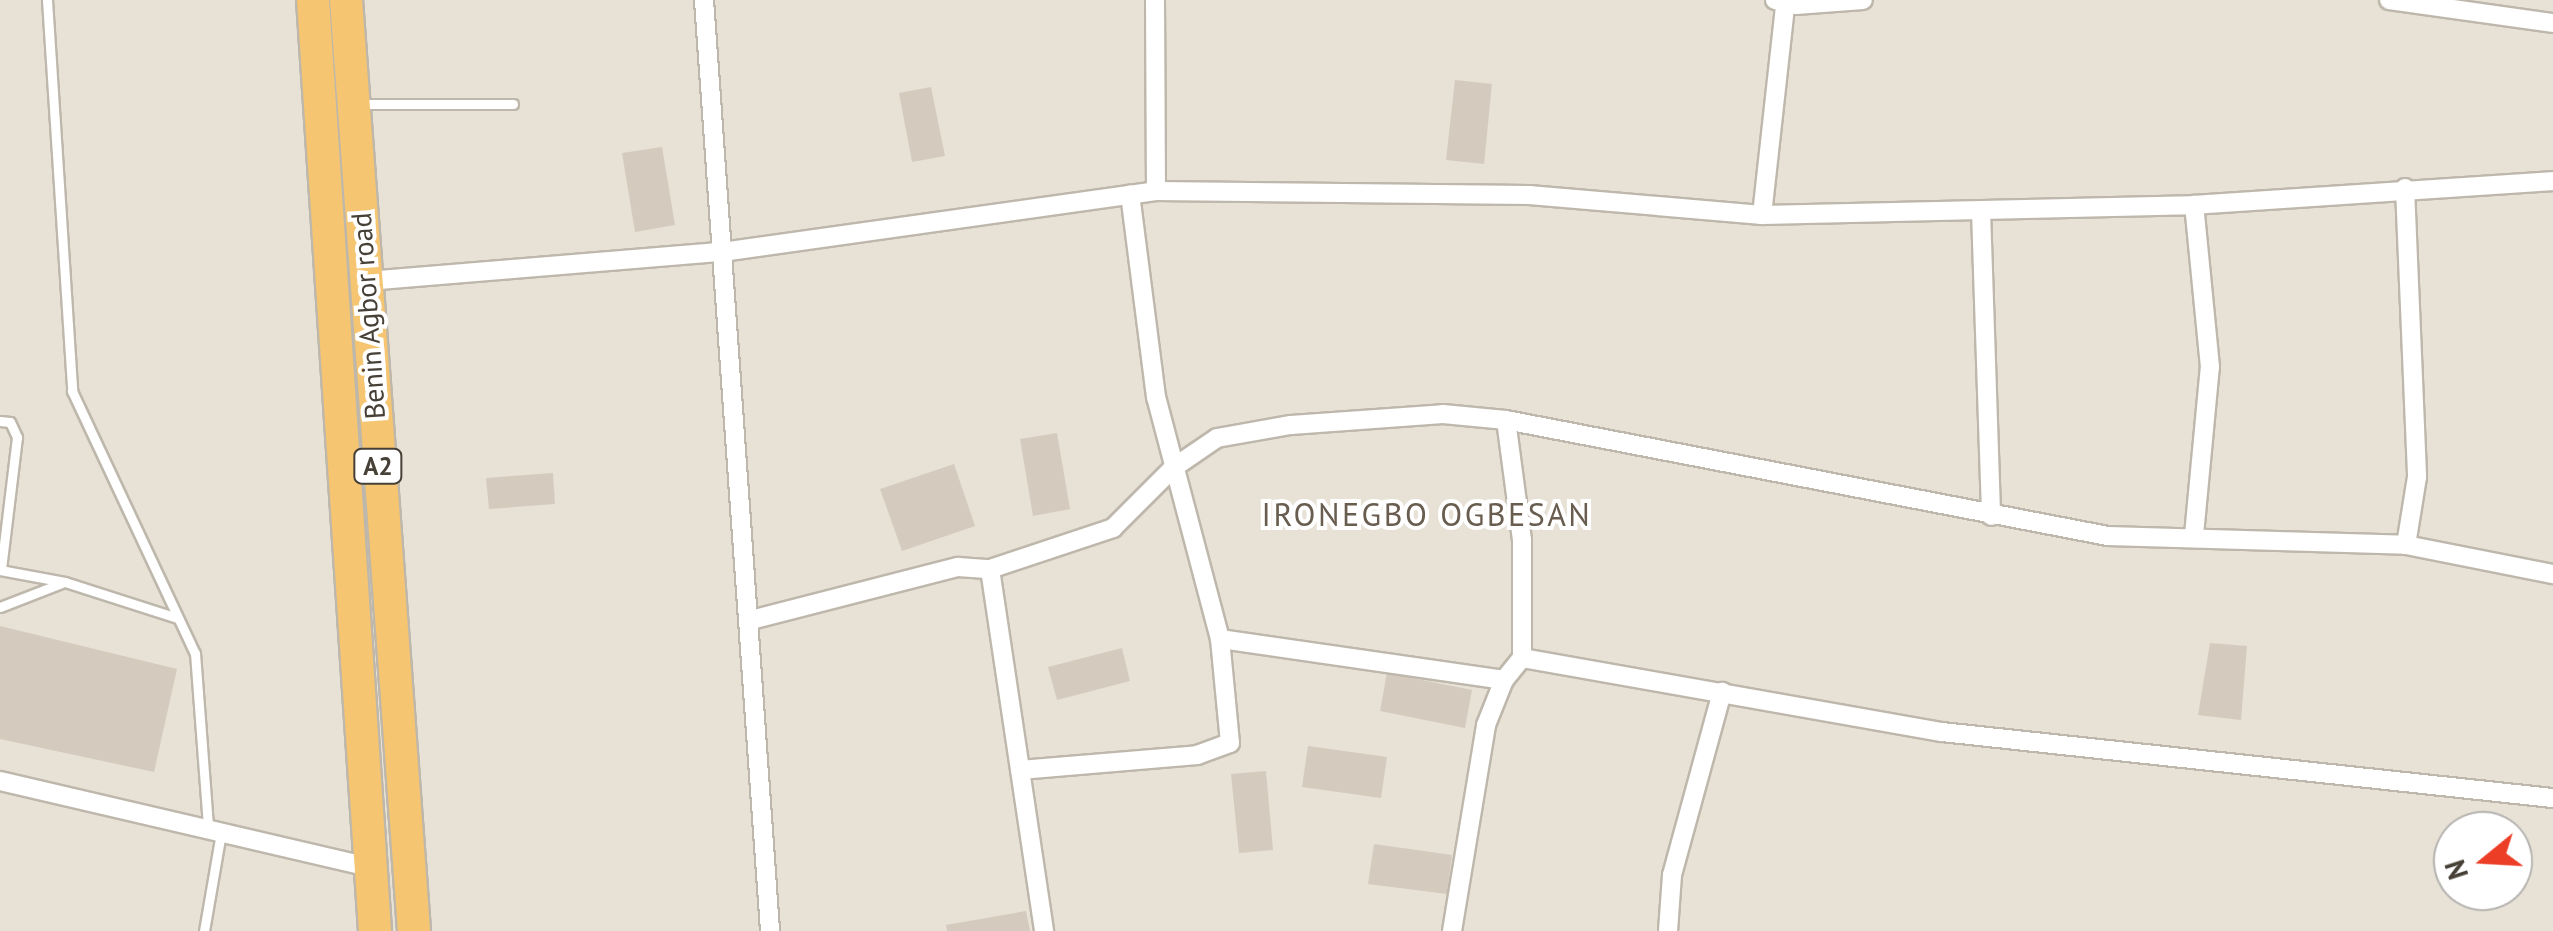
<!DOCTYPE html>
<style>
body{margin:0}
#map{position:relative;width:2553px;height:931px;overflow:hidden;background:#f3efe8;font-family:"PT Sans",sans-serif}
div>[style]{position:absolute}
.residential>*{inset:0;background:#e7e1d6}
.building>*{inset:0;background:#d4cbbe}
.roads{filter:drop-shadow(2px 0 #beb7ab) drop-shadow(-2px 0 #beb7ab) drop-shadow(0 2px #beb7ab) drop-shadow(0 -2px #beb7ab)}
.lane>*{height:9px;margin:-4.5px;padding:0 4.5px;transform-origin:4.5px;border-radius:4.5px;background:#fff}
.street>*{height:18px;margin:-9px;padding:0 9px;transform-origin:9px;border-radius:9px;background:#fff}
.highway>*{height:32px;margin:-16px;padding:0 16px;transform-origin:16px;border-radius:16px;background:#f5c571}
span{translate:-50% -50%;white-space:nowrap;text-align:center;line-height:1.15;-webkit-text-stroke:8px #fff;paint-order:stroke}
.shield-label span{padding:2px 8px;background:#fff;border:2px solid;border-radius:8px;-webkit-text-stroke-width:0}
.shield-label{font-size:25px;color:#464037;font-weight:700}
.street-label{font-size:28px;color:#464037}
.quarter-label{font-size:32px;color:#685d4f;letter-spacing:2.5px}
.north{position:absolute;left:2433px;top:811px;width:100px;height:100px;box-sizing:border-box;background:#fff;border:2px solid #b5b3af;border-radius:50%;rotate:252deg;font-size:28px;font-weight:700;line-height:40px;text-align:center;color:#464037}
.north::after{content:'';display:block;margin:auto;width:35px;height:45px;background:#ec3e26;clip-path:polygon(50% 0,100% 100%,50% 72%,0 100%)}
</style>
<div id="map">
<div class="residential">
<div style="clip-path:polygon(evenodd,0 0,2553px 0,2553px 931px,0 931px,0 0,2453px 831px,2513px 831px,2513px 891px,2453px 891px,2453px 831px)"></div>
</div>
<div class="building">
<div style="clip-path:polygon(1455px 80px,1492px 84px,1484px 164px,1446px 160px)"></div>
<div style="clip-path:polygon(931px 87px,945px 156px,912px 162px,899px 93px)"></div>
<div style="clip-path:polygon(662px 147px,675px 225px,635px 232px,622px 153px)"></div>
<div style="clip-path:polygon(1057px 433px,1070px 509px,1033px 516px,1020px 439px)"></div>
<div style="clip-path:polygon(954px 464px,975px 526px,902px 551px,880px 489px)"></div>
<div style="clip-path:polygon(553px 473px,555px 504px,489px 509px,486px 478px)"></div>
<div style="clip-path:polygon(0 626px,177px 669px,154px 772px,0 739px)"></div>
<div style="clip-path:polygon(2210px 643px,2247px 646px,2241px 720px,2198px 715px)"></div>
<div style="clip-path:polygon(1122px 648px,1130px 681px,1057px 700px,1048px 667px)"></div>
<div style="clip-path:polygon(1387px 673px,1472px 690px,1465px 728px,1380px 711px)"></div>
<div style="clip-path:polygon(1308px 746px,1387px 757px,1381px 798px,1302px 787px)"></div>
<div style="clip-path:polygon(1266px 771px,1273px 850px,1239px 853px,1231px 774px)"></div>
<div style="clip-path:polygon(1374px 844px,1452px 855px,1447px 894px,1368px 884px)"></div>
<div style="clip-path:polygon(1026px 911px,1030px 931px,947px 931px,946px 925px)"></div>
</div>
<div class="roads">
<div class="lane">
<div style="left:47px;top:0;width:392px;rotate:86.3deg"></div>
<div style="left:72px;top:391px;width:289px;rotate:64.9deg"></div>
<div style="left:195px;top:653px;width:174px;rotate:85.7deg"></div>
<div style="left:361px;top:104px;width:152px"></div>
<div style="left:0;top:421px;width:10px;rotate:6deg"></div>
<div style="left:10px;top:422px;width:17px;rotate:65deg"></div>
<div style="left:17px;top:437px;width:134px;rotate:96.9deg"></div>
<div style="left:0;top:570px;width:66px;rotate:10.5deg"></div>
<div style="left:65px;top:582px;width:118px;rotate:17.8deg"></div>
<div style="left:0;top:607px;width:66px;rotate:-21.2deg"></div>
<div style="left:204px;top:931px;width:99px;rotate:-80.2deg"></div>
</div>
<div class="street">
<div style="left:704px;top:0;width:933px;rotate:85.94deg"></div>
<div style="left:1155px;top:0;width:191px;rotate:89.7deg"></div>
<div style="left:1775px;top:0;width:22px;rotate:13deg"></div>
<div style="left:1796px;top:5px;width:67px;rotate:-4.3deg"></div>
<div style="left:2389px;top:0;width:166px;rotate:8deg"></div>
<div style="left:2405px;top:188px;width:289px;rotate:87.6deg"></div>
<div style="left:2417px;top:477px;width:69px;rotate:99.2deg"></div>
<div style="left:1981px;top:211px;width:305px;rotate:88.1deg"></div>
<div style="left:1762px;top:215px;width:211px;rotate:-83.7deg"></div>
<div style="left:367px;top:281px;width:356px;rotate:-4.7deg"></div>
<div style="left:722px;top:252px;width:438px;rotate:-8deg"></div>
<div style="left:1156px;top:191px;width:373px;rotate:0.6deg"></div>
<div style="left:1529px;top:195px;width:234px;rotate:4.9deg"></div>
<div style="left:1762px;top:215px;width:432px;rotate:-1.3deg"></div>
<div style="left:2194px;top:205px;width:360px;rotate:-3.8deg"></div>
<div style="left:2194px;top:535px;width:169px;rotate:-84.6deg"></div>
<div style="left:2210px;top:367px;width:163px;rotate:-95.6deg"></div>
<div style="left:990px;top:569px;width:366px;rotate:81.5deg"></div>
<div style="left:751px;top:620px;width:214px;rotate:-14.4deg"></div>
<div style="left:958px;top:567px;width:32px;rotate:4deg"></div>
<div style="left:990px;top:569px;width:130px;rotate:-18.4deg"></div>
<div style="left:1113px;top:528px;width:85px;rotate:-45deg"></div>
<div style="left:1173px;top:468px;width:53px;rotate:-34.3deg"></div>
<div style="left:1217px;top:438px;width:75px;rotate:-10deg"></div>
<div style="left:1291px;top:425px;width:152px;rotate:-4.1deg"></div>
<div style="left:1443px;top:414px;width:63px;rotate:5.4deg"></div>
<div style="left:1506px;top:420px;width:613px;rotate:10.91deg"></div>
<div style="left:2108px;top:536px;width:298px;rotate:1.7deg"></div>
<div style="left:2406px;top:545px;width:150px;rotate:11.2deg"></div>
<div style="left:1220px;top:639px;width:287px;rotate:8.2deg"></div>
<div style="left:1522px;top:658px;width:426px;rotate:10deg"></div>
<div style="left:1942px;top:732px;width:615px;rotate:6.17deg"></div>
<div style="left:1020px;top:770px;width:178px;rotate:-4.8deg"></div>
<div style="left:1197px;top:755px;width:35px;rotate:-20deg"></div>
<div style="left:1230px;top:743px;width:104px;rotate:-95.5deg"></div>
<div style="left:1220px;top:639px;width:250px;rotate:-104.8deg"></div>
<div style="left:1156px;top:397px;width:204px;rotate:-97.3deg"></div>
<div style="left:0;top:781px;width:381px;rotate:13.1deg"></div>
<div style="left:1452px;top:931px;width:209px;rotate:-80.6deg"></div>
<div style="left:1486px;top:725px;width:48px;rotate:-68.2deg"></div>
<div style="left:1504px;top:680px;width:28px;rotate:-51deg"></div>
<div style="left:1522px;top:658px;width:118px;rotate:-90deg"></div>
<div style="left:1522px;top:540px;width:121px;rotate:-97.6deg"></div>
<div style="left:1668px;top:931px;width:56px;rotate:-85.9deg"></div>
<div style="left:1672px;top:875px;width:190px;rotate:-74.7deg"></div>
</div>
<div class="highway">
<div style="left:313px;top:0;width:933px;rotate:86.19deg"></div>
<div style="left:346px;top:0;width:933px;rotate:85.82deg"></div>
</div>
</div>
<div class="shield-label">
<span style="left:378px;top:466px">A2</span>
</div>
<div class="street-label">
<span style="left:368px;top:316px;rotate:-94deg">Benin Agbor road</span>
</div>
<div class="quarter-label">
<span style="left:1427px;top:514px">IRONEGBO OGBESAN</span>
</div>
<div class="north">N</div>
</div>
